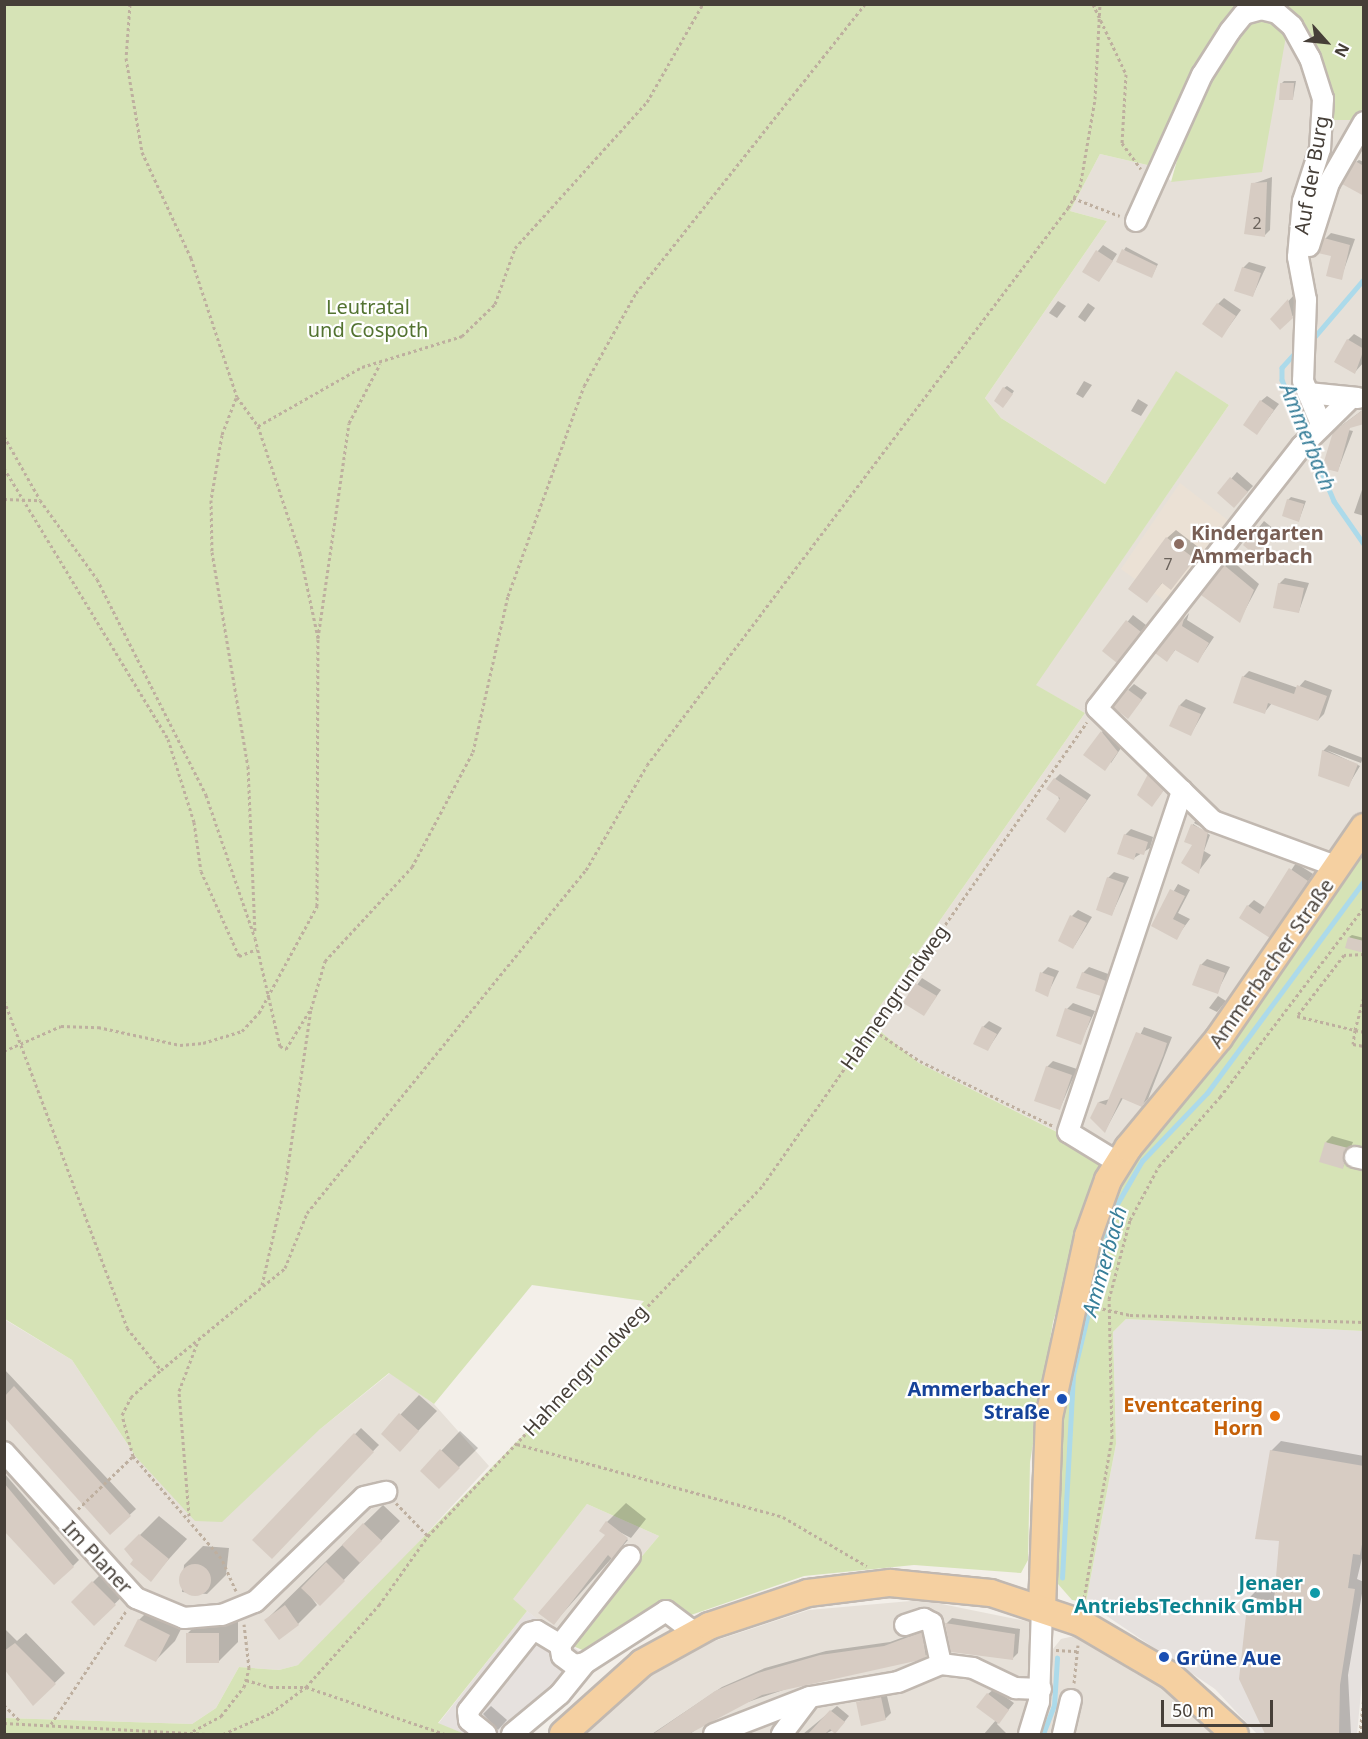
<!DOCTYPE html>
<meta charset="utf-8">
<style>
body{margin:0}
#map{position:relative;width:1368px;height:1739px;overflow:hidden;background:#f3efe9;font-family:"Noto Sans",sans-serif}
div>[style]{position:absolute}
.residential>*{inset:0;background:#e6e0d8}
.industrial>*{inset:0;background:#e6e1de}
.education>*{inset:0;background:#ebe1d5}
.green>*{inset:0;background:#d6e3b6}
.shadow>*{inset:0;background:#0003}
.stream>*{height:4.5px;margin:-2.25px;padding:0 2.25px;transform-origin:2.25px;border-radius:2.25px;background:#acdaea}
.building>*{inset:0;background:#d7ccc3}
.round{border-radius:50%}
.path>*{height:3px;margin-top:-1.5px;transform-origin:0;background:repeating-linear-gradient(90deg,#beaf9f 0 3px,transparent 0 6px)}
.roads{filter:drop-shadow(2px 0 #c1b8b0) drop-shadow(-2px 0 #c1b8b0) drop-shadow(0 2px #c1b8b0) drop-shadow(0 -2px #c1b8b0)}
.minor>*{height:20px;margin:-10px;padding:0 10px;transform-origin:10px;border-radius:10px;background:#fff}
.major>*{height:26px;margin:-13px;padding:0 13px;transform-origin:13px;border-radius:13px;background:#f5d0a1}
.dots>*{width:16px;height:16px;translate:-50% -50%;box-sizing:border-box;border:3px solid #fff;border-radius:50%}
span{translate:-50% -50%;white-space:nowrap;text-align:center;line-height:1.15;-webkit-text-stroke:4.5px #fff;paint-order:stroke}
.number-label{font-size:16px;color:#6a625b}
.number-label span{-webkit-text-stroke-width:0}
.street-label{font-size:20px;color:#463f38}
.park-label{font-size:20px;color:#537331}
.education-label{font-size:20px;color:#785e54;font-weight:700}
.left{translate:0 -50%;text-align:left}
.transit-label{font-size:20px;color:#164399;font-weight:700}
.right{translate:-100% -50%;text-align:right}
.food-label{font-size:20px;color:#c56008;font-weight:700}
.culture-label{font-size:20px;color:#0d838f;font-weight:700}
.water-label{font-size:21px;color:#377e99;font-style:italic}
.frame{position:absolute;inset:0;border:6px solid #463f38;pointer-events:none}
.north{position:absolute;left:1296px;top:12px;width:60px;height:60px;-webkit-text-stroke:4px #fff;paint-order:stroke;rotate:117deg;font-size:16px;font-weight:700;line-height:24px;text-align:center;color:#463f38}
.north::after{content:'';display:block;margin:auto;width:21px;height:27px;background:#463f38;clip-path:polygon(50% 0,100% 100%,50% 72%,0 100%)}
.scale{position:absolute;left:1161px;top:1700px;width:112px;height:27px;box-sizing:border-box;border:3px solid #463f38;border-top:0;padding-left:8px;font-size:18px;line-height:21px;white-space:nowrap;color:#463f38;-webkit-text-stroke:4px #fff;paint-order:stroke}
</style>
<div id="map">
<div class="residential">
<div style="clip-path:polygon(1289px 18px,1354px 120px,1363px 108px,1363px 851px,1209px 1068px,1122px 1164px,919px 1063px,869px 1022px,1085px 713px,1035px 685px,1229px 405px,1176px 372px,1105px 484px,1001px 418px,985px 398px,1107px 221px,1070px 211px,1100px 154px,1156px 167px,1172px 182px)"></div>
<div style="clip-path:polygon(4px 1319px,72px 1360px,136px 1457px,319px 1430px,390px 1373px,434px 1404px,489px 1466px,318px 1651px,298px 1665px,279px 1670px,239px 1667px,216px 1708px,192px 1724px,5px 1718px)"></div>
<div style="clip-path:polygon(587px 1504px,659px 1536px,568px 1644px,512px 1599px)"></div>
<div style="clip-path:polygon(922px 1600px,1031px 1622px,1035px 1677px,1022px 1734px,582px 1734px,645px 1679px,711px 1642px,809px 1610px)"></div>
<div style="clip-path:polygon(1074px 1636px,1161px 1683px,1220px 1734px,1037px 1734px,1053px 1649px,1061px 1639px)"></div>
</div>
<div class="industrial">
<div style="clip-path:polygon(1126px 1319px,1363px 1331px,1364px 1661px,1357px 1734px,1257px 1734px,1215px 1689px,1086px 1602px,1116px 1444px,1113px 1332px)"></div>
<div style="clip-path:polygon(527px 1611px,597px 1665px,528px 1734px,465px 1734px,438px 1724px)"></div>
</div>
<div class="education">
<div style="clip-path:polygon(1180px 483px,1234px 525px,1168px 603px,1121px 569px)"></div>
</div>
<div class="green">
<div style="clip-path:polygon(5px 5px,1363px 5px,1363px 108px,1354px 120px,1327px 120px,1289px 19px,1262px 172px,1171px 182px,1211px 37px,1156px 167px,1100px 154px,1070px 211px,1107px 221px,985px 398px,1001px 418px,1105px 484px,1176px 371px,1229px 405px,1036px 685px,1085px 713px,869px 1022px,919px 1063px,1065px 1136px,1103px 1162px,1053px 1322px,1030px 1462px,1028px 1560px,1021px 1573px,914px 1565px,804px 1576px,691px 1615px,666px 1603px,585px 1651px,568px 1644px,659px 1536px,587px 1504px,513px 1599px,527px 1611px,438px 1723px,465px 1734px,5px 1734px,5px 1718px,192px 1724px,216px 1708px,239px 1667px,279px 1670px,298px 1665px,547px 1411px,644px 1301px,532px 1285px,434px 1404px,389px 1373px,319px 1430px,222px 1522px,195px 1521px,136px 1457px,72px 1360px,5px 1319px)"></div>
<div style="clip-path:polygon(1363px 851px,1363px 1331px,1126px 1319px,1113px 1332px,1116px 1444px,1086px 1602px,1072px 1600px,1058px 1584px,1054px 1558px,1059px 1439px,1074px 1326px,1122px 1164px,1209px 1068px)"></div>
</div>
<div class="shadow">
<div style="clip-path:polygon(1284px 81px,1296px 81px,1293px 98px,1281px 84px)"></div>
<div style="clip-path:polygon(1359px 160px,1364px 162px,1364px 194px,1356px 162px)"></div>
<div style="clip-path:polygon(1272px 177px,1270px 230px,1264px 236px,1252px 184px)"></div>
<div style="clip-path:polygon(1331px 233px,1355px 239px,1341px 278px,1325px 239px)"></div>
<div style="clip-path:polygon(1103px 245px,1117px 254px,1099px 281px,1098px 251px)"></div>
<div style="clip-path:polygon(1126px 247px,1158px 264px,1152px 276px,1124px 250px)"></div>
<div style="clip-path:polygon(1249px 262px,1266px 267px,1253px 295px,1243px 268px)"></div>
<div style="clip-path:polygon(1294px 295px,1298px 311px,1280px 328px,1272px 319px)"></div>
<div style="clip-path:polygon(1224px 298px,1241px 310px,1222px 336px,1218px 304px)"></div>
<div style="clip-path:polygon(1058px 301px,1066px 306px,1057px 318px,1049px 313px)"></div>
<div style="clip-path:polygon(1088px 303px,1095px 308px,1085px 322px,1078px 317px)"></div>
<div style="clip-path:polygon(1354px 334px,1364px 340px,1364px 362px,1355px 372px,1348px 340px)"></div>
<div style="clip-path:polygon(1084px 381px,1092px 385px,1083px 398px,1076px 394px)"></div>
<div style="clip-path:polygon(1007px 386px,1014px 391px,1006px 403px,1004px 388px)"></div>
<div style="clip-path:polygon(1267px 396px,1279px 404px,1257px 433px,1261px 401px)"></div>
<div style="clip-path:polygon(1138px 399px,1148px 405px,1141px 416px,1131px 411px)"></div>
<div style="clip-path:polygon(1364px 409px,1364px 422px,1344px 429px,1353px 431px,1338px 470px,1341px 426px)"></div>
<div style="clip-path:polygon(1237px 472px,1253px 486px,1240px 500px,1219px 493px)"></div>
<div style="clip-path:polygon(1364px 484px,1364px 516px,1354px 513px)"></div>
<div style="clip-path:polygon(1291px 497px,1306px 501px,1299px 520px,1288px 500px)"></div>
<div style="clip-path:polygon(1264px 521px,1275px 530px,1261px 548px,1245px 545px)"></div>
<div style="clip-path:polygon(1176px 530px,1202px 550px,1171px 588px,1163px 582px,1147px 601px,1167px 538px)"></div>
<div style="clip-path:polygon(1231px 560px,1259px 584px,1239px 621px,1225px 566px)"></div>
<div style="clip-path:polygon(1285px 578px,1309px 583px,1299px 611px,1279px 584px)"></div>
<div style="clip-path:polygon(1189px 613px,1187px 620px,1214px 637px,1198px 661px,1176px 649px,1167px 660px,1157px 653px)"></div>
<div style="clip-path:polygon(1133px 615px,1146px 625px,1123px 655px,1104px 651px)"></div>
<div style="clip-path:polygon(1249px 671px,1298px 688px,1305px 680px,1332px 690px,1324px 714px,1318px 720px,1272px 703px,1264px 713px,1243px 677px)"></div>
<div style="clip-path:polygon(1134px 684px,1147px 693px,1128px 717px,1128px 690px)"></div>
<div style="clip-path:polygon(1186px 699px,1206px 708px,1191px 734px,1180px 705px)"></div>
<div style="clip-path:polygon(1107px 726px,1123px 745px,1111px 763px,1102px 732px)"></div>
<div style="clip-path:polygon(1329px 745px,1363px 758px,1361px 763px,1326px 750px,1360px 766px,1348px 786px,1323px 751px)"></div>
<div style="clip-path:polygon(1155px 770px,1169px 783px,1157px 799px,1149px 775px)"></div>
<div style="clip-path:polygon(1060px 774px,1091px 795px,1065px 831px,1055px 779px)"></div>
<div style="clip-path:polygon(1198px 818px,1213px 826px,1211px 832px,1194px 823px)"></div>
<div style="clip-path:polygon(1193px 824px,1210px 835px,1204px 851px,1211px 855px,1198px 872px,1194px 844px,1186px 841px)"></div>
<div style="clip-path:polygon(1131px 829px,1153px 837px,1150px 848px,1134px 858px,1125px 835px)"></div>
<div style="clip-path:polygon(1296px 863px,1313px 874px,1270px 936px,1248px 906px,1254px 900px,1266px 908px)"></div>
<div style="clip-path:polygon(1114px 872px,1129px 877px,1112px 914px,1108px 878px)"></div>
<div style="clip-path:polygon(1178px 884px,1190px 890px,1178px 913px,1190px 919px,1176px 938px,1153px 926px)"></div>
<div style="clip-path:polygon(1078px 910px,1092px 917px,1075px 945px,1072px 916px)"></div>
<div style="clip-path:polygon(1352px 935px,1364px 938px,1364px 951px,1349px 937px)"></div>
<div style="clip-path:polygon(1207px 959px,1230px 967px,1217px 992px,1201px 965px)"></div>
<div style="clip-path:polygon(1048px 967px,1059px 971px,1047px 995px,1042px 973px)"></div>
<div style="clip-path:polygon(1089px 967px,1111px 975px,1100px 995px,1083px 973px)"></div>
<div style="clip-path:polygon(922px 978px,941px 990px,924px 1014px,905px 1002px)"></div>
<div style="clip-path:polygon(1218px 996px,1226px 1001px,1217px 1012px,1209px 1008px)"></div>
<div style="clip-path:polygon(1073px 1003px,1095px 1011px,1080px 1043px,1067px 1009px)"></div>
<div style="clip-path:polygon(989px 1021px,1002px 1028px,988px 1049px,983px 1027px)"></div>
<div style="clip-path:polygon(1144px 1027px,1172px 1037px,1148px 1099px,1142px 1105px,1123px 1098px,1105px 1131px,1099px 1102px,1110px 1099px)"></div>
<div style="clip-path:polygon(1053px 1061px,1077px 1069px,1060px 1108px,1047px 1067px)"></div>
<div style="clip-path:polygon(1332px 1136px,1353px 1142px,1343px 1167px,1326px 1142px)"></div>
<div style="clip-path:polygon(4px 1369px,136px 1509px,110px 1533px,4px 1415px)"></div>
<div style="clip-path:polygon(419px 1395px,437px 1411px,400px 1450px,383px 1433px)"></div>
<div style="clip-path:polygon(361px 1428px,379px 1445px,272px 1557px,254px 1540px)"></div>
<div style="clip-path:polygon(460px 1431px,478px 1448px,439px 1487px,422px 1471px)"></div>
<div style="clip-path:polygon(1281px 1441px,1364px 1456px,1364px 1550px,1357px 1579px,1364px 1582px,1348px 1675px,1351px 1734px,1292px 1734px,1288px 1728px,1267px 1734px,1241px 1679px,1250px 1597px,1259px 1588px,1277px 1591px,1281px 1540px,1271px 1451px)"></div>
<div style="clip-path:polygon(4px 1473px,79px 1560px,73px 1566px,4px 1526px)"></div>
<div style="clip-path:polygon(626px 1503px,646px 1519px,631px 1538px,612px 1528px,628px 1540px,554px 1623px,607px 1535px,607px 1522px)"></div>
<div style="clip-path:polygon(383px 1505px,400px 1521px,339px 1585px,311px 1597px,317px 1605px,298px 1624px,266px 1620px)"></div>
<div style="clip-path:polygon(159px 1516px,187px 1539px,150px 1580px,126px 1549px)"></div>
<div style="clip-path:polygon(203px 1546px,229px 1548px,226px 1575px,207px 1594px,182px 1592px,184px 1565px)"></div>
<div style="clip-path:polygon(110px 1565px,134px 1585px,94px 1624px,73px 1602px)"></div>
<div style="clip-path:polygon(158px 1601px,188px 1615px,175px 1641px,156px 1660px,139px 1620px)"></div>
<div style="clip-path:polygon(206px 1615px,238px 1615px,238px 1642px,219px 1661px,187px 1634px)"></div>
<div style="clip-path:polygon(952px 1618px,1020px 1629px,1018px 1653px,1012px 1659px,946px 1624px)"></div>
<div style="clip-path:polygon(4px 1628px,17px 1641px,26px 1633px,65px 1673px,33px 1704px,4px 1668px)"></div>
<div style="clip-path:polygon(926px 1629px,930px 1651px,925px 1656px,827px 1675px,719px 1712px,690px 1734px,652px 1734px,722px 1687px,765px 1668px,826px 1651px,890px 1642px)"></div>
<div style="clip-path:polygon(994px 1689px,1014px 1703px,997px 1724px,1007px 1734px,984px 1734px,996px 1720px,988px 1694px)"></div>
<div style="clip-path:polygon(886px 1692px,891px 1713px,885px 1719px,857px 1703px)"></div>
<div style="clip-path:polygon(491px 1706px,507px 1720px,498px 1730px,483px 1714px)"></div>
<div style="clip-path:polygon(837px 1706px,849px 1716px,841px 1726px,825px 1734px,803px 1734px)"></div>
</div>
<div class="stream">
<div style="left:1311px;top:341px;width:82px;rotate:-49.5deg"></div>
<div style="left:1299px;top:349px;width:25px;rotate:132deg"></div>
<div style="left:1282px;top:368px;width:12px;rotate:90deg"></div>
<div style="left:1282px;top:380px;width:61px;rotate:66.8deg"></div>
<div style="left:1311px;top:447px;width:59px;rotate:66.9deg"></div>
<div style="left:1334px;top:501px;width:52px;rotate:55.1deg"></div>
<div style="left:1062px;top:1578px;width:203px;rotate:-86.9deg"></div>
<div style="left:1073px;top:1375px;width:169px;rotate:-76.3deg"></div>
<div style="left:1113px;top:1211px;width:58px;rotate:-59.9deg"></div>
<div style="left:1142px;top:1161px;width:94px;rotate:-46.3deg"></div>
<div style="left:1207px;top:1093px;width:264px;rotate:-53.5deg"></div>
<div style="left:1043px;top:1734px;width:30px;rotate:-69deg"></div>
<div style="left:1054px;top:1706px;width:48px;rotate:-86.4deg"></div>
</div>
<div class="building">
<div style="clip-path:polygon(1280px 83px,1294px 83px,1293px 100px,1279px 100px)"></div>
<div style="clip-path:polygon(1355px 161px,1364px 166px,1364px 196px,1342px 184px)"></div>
<div style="clip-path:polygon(1267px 182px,1265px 237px,1244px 234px,1251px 183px)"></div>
<div style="clip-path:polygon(1324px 238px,1350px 245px,1342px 280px,1326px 276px,1331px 256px,1318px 253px)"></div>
<div style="clip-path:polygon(1122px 249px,1157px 266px,1152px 278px,1116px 262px)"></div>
<div style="clip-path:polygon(1096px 250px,1113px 261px,1099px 282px,1082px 272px)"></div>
<div style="clip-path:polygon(1242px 267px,1261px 273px,1253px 297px,1234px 291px)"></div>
<div style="clip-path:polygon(1288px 299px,1293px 318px,1280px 330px,1270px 319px)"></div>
<div style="clip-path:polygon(1217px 303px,1236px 316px,1222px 338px,1202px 324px)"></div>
<div style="clip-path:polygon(1347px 339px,1364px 349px,1355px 374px,1334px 362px)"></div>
<div style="clip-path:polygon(1003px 387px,1013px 394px,1003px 408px,994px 401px)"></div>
<div style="clip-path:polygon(1260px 400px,1274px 410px,1257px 435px,1243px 425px)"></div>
<div style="clip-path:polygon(1364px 409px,1364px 424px,1350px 428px,1338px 472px,1322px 468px,1333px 432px)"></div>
<div style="clip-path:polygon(1230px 477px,1248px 492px,1234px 508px,1217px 493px)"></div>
<div style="clip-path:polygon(1287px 499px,1304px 504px,1299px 522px,1282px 516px)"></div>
<div style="clip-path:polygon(1257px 526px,1271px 537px,1256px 556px,1243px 545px)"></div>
<div style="clip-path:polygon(1166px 537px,1195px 559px,1171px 590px,1162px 583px,1147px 603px,1128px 589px)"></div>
<div style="clip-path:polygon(1224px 565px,1254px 590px,1240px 623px,1201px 595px)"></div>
<div style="clip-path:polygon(1278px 583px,1304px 588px,1299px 613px,1273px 608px)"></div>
<div style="clip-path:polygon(1185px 615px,1182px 626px,1209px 643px,1198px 663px,1175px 650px,1167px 662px,1155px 653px)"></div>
<div style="clip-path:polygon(1126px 620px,1141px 632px,1117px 663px,1102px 651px)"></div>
<div style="clip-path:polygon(1242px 676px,1294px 694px,1297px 685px,1327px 696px,1318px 721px,1268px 703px,1265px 714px,1233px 703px)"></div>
<div style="clip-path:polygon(1127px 689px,1142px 700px,1128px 719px,1113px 707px)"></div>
<div style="clip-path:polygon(1179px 705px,1201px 714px,1191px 736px,1169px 726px)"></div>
<div style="clip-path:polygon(1101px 731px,1118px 752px,1105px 771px,1083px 755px)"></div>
<div style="clip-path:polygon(1322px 750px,1358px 764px,1349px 787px,1318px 776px)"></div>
<div style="clip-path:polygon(1148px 774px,1164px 790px,1152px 807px,1137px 795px)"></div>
<div style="clip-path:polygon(1054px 778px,1087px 800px,1065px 833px,1046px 819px,1060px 798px,1046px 789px)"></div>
<div style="clip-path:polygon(1191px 824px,1208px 832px,1199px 874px,1181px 863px,1192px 845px,1184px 842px)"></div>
<div style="clip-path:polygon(1124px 834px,1148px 842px,1144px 855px,1136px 853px,1134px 860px,1117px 854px)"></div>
<div style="clip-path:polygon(1289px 868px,1308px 881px,1270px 938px,1239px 918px,1247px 905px,1260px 914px)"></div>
<div style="clip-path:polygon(1107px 877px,1124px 883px,1112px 916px,1096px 910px)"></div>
<div style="clip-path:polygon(1170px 889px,1185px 896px,1173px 919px,1185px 925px,1177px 940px,1151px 926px)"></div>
<div style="clip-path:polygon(1070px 915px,1087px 923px,1073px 949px,1058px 941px)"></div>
<div style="clip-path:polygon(1348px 937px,1364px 941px,1364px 953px,1345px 948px)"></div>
<div style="clip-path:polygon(1200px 964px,1225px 973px,1218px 994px,1192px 985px)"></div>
<div style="clip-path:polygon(1040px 972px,1054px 977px,1048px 997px,1035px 991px)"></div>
<div style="clip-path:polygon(1082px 972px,1106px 981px,1101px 996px,1076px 988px)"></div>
<div style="clip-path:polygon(915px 983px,937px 996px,924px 1016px,903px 1003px)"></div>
<div style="clip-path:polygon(1065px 1008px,1091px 1017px,1081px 1045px,1056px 1036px)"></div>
<div style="clip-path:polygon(982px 1026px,997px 1034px,988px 1051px,973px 1044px)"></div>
<div style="clip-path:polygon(1136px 1032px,1167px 1043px,1163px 1056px,1142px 1107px,1121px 1098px,1105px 1133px,1090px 1118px,1098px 1102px,1106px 1105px)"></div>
<div style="clip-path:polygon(1046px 1066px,1072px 1075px,1060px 1110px,1034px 1101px)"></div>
<div style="clip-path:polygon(1325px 1142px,1348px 1148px,1343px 1169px,1319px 1162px)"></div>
<div style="clip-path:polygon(14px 1386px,131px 1516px,110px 1535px,4px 1417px,4px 1397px)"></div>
<div style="clip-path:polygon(399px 1413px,419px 1431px,400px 1452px,381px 1434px)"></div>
<div style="clip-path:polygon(354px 1433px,374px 1452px,272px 1559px,252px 1540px)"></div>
<div style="clip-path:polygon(440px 1449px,460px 1468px,439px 1489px,420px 1471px)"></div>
<div style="clip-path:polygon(1270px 1450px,1364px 1466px,1364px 1534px,1360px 1555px,1353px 1554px,1348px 1588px,1355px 1589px,1340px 1685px,1339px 1734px,1265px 1734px,1239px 1679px,1248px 1597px,1274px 1601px,1279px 1541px,1255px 1539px)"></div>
<div style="clip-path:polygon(4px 1483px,74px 1567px,54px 1585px,4px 1531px)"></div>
<div style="clip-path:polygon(606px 1521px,628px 1538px,612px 1559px,608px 1555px,554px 1625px,538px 1613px,605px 1535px,599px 1531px)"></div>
<div style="clip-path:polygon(363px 1523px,382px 1541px,360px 1563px,342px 1545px)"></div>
<div style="clip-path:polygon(139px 1534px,169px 1559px,151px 1582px,130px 1564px,133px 1560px,124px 1549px)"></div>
<div style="clip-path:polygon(326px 1562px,345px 1581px,320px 1606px,301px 1588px)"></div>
<div class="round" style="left:179px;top:1564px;width:32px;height:32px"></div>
<div style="clip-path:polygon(92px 1581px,116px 1605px,94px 1626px,71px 1602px)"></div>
<div style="clip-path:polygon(285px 1605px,299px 1625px,279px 1640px,264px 1620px)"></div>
<div style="clip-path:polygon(138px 1619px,170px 1635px,156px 1662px,124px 1646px)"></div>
<div style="clip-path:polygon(945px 1623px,1015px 1634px,1013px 1660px,951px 1652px)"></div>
<div style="clip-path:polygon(922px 1632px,926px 1657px,920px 1660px,762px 1695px,689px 1734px,653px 1734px,715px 1691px,758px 1673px,820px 1655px,884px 1646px)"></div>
<div style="clip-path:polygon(186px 1633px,219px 1633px,219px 1663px,186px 1663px)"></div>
<div style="clip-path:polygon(15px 1643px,56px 1684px,33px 1706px,4px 1669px,4px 1651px)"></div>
<div style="clip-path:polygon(987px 1693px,1009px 1710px,999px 1724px,976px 1707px)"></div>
<div style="clip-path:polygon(881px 1697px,886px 1720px,861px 1726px,856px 1702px)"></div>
<div style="clip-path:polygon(830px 1710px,845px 1722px,835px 1734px,830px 1729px,825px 1734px,808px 1734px)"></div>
</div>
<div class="path">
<div style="left:130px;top:4px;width:54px;rotate:94.2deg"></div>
<div style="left:126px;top:58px;width:95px;rotate:80.3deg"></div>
<div style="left:142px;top:152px;width:117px;rotate:65.2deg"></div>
<div style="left:191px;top:258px;width:146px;rotate:71.7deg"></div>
<div style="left:237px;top:397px;width:36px;rotate:54deg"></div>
<div style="left:258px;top:426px;width:134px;rotate:71.7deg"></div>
<div style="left:300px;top:553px;width:87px;rotate:78deg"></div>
<div style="left:318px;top:638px;width:217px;rotate:-81.8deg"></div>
<div style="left:349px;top:423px;width:67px;rotate:-62.3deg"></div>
<div style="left:1093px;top:4px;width:77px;rotate:64.8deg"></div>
<div style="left:1126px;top:74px;width:69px;rotate:93.3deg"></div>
<div style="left:1122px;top:143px;width:32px;rotate:54deg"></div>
<div style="left:1073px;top:198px;width:50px;rotate:21deg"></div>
<div style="left:236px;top:398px;width:40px;rotate:111deg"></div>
<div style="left:222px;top:435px;width:66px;rotate:99.6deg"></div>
<div style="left:211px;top:500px;width:52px;rotate:88.9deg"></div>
<div style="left:212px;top:552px;width:217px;rotate:80.5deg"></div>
<div style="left:248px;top:766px;width:167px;rotate:87.6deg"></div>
<div style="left:258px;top:426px;width:120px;rotate:-29.6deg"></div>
<div style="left:362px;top:367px;width:105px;rotate:-17.2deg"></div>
<div style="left:462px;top:336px;width:46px;rotate:-44.1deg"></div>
<div style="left:495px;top:304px;width:59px;rotate:-70.3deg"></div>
<div style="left:515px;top:248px;width:197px;rotate:-47.9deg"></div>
<div style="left:647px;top:102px;width:113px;rotate:-60.3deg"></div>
<div style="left:4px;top:436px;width:73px;rotate:60.6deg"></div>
<div style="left:40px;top:500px;width:97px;rotate:54.2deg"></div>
<div style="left:97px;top:579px;width:242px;rotate:63.2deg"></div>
<div style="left:206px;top:795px;width:151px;rotate:71.1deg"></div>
<div style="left:255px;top:938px;width:111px;rotate:77deg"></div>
<div style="left:280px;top:1046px;width:7px;rotate:27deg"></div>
<div style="left:286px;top:1049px;width:46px;rotate:-58.4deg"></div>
<div style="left:4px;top:468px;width:317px;rotate:58.8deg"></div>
<div style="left:168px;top:739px;width:87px;rotate:72.6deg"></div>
<div style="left:194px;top:822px;width:49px;rotate:81.9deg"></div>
<div style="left:201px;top:871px;width:93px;rotate:65.9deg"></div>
<div style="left:239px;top:956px;width:19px;rotate:-21deg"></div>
<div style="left:4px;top:499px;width:36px;rotate:2deg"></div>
<div style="left:1364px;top:954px;width:20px;rotate:177deg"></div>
<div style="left:1344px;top:955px;width:77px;rotate:127.6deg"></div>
<div style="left:1297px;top:1016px;width:60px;rotate:13.6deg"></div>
<div style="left:1355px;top:1030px;width:35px;rotate:-75deg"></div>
<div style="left:4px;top:1000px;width:350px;rotate:69.4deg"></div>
<div style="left:127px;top:1328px;width:54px;rotate:51deg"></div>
<div style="left:875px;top:1031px;width:54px;rotate:33.7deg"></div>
<div style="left:920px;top:1061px;width:148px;rotate:26deg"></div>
<div style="left:1364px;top:1032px;width:9px;rotate:-167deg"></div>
<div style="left:1355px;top:1030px;width:14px;rotate:98deg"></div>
<div style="left:1353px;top:1044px;width:11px;rotate:10deg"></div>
<div style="left:4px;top:1051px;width:62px;rotate:-23.7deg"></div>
<div style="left:61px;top:1026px;width:37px;rotate:2deg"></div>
<div style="left:98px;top:1027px;width:84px;rotate:12.4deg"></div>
<div style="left:180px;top:1045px;width:23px;rotate:-5deg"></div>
<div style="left:203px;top:1043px;width:41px;rotate:-17.1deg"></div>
<div style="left:242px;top:1031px;width:25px;rotate:-47deg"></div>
<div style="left:259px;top:1013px;width:122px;rotate:-61.5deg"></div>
<div style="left:317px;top:906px;width:267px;rotate:-89.8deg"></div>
<div style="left:262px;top:1285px;width:108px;rotate:-77.1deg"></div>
<div style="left:286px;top:1180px;width:173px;rotate:-81.7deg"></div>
<div style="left:311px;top:1009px;width:50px;rotate:-73.7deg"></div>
<div style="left:325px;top:961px;width:128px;rotate:-47.2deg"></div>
<div style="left:412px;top:867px;width:130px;rotate:-62.1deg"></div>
<div style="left:473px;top:752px;width:160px;rotate:-77.4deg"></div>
<div style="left:508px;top:596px;width:223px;rotate:-70.1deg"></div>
<div style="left:584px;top:386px;width:107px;rotate:-60.8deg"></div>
<div style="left:636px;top:293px;width:369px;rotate:-51.6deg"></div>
<div style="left:1091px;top:1306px;width:40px;rotate:13deg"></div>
<div style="left:1130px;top:1315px;width:234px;rotate:1.7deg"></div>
<div style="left:517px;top:1444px;width:276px;rotate:15.3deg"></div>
<div style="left:783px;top:1517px;width:97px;rotate:30.3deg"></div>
<div style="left:396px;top:1503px;width:46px;rotate:45.9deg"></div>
<div style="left:78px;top:1509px;width:76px;rotate:-43.9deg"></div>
<div style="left:189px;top:1516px;width:125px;rotate:-94.6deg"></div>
<div style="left:179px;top:1391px;width:53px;rotate:-69.2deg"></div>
<div style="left:236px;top:1591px;width:36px;rotate:-114deg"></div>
<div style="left:221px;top:1558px;width:135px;rotate:-130.8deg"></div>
<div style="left:133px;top:1456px;width:42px;rotate:-105deg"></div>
<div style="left:122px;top:1415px;width:20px;rotate:-63deg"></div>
<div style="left:131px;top:1397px;width:40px;rotate:-42deg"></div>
<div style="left:161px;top:1370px;width:161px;rotate:-39.4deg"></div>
<div style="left:285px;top:1268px;width:59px;rotate:-68.2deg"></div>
<div style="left:307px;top:1213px;width:442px;rotate:-50.9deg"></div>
<div style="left:586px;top:870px;width:121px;rotate:-59.8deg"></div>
<div style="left:647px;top:765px;width:698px;rotate:-52.92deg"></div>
<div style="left:1068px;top:208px;width:24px;rotate:-60deg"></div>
<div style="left:1080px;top:187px;width:89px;rotate:-80.3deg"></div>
<div style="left:1095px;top:99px;width:95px;rotate:-87deg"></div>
<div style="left:1083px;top:1604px;width:169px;rotate:-80.1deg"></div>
<div style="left:1112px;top:1438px;width:139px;rotate:-91.2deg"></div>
<div style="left:1109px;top:1299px;width:82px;rotate:-75.1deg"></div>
<div style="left:1130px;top:1220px;width:61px;rotate:-61.8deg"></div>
<div style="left:1159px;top:1166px;width:92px;rotate:-48.5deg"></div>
<div style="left:1220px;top:1097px;width:238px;rotate:-52.8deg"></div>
<div style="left:1056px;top:1650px;width:22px;rotate:3deg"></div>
<div style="left:246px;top:1680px;width:25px;rotate:16deg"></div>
<div style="left:270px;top:1687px;width:36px"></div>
<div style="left:306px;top:1687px;width:147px;rotate:18.7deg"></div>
<div style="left:1074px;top:1683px;width:38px;rotate:-84deg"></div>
<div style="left:4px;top:1705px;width:24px;rotate:45deg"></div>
<div style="left:4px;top:1723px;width:203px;rotate:3.1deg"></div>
<div style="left:51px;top:1724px;width:136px;rotate:-56.4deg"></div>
<div style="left:193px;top:1731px;width:32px;rotate:-28deg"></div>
<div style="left:221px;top:1716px;width:37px;rotate:-52deg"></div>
<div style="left:244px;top:1687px;width:20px;rotate:-75deg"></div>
<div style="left:249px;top:1668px;width:44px;rotate:-96.5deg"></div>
<div style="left:223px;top:1734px;width:52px;rotate:-23.6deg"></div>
<div style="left:271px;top:1713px;width:44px;rotate:-36.6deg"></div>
<div style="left:306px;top:1687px;width:110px;rotate:-48.3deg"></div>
<div style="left:379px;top:1605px;width:85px;rotate:-54.6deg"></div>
<div style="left:428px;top:1536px;width:485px;rotate:-46.3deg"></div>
<div style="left:763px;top:1185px;width:565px;rotate:-55.02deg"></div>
<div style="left:1360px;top:1734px;width:39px;rotate:-84deg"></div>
</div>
<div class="roads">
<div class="minor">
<div style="left:1136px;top:221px;width:160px;rotate:-65.7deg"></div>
<div style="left:1202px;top:75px;width:52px;rotate:-57.5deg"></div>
<div style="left:1230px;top:31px;width:22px;rotate:-51deg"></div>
<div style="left:1244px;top:14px;width:18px;rotate:-16deg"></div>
<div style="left:1261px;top:9px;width:16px;rotate:14deg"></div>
<div style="left:1277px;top:13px;width:20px;rotate:41deg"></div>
<div style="left:1292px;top:26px;width:37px;rotate:61deg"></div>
<div style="left:1310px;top:58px;width:43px;rotate:72.4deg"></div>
<div style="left:1323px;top:99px;width:50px;rotate:93.4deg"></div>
<div style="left:1320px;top:149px;width:55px;rotate:108.1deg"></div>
<div style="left:1303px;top:201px;width:56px;rotate:95.1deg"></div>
<div style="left:1298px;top:257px;width:44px;rotate:79.5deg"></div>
<div style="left:1306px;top:300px;width:81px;rotate:92.1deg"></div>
<div style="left:1303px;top:381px;width:47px;rotate:67.3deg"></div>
<div style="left:1309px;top:246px;width:66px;rotate:-72.4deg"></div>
<div style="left:1329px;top:183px;width:70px;rotate:-60.2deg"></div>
<div style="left:1308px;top:393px;width:50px;rotate:5.7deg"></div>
<div style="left:1338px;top:867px;width:133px;rotate:-159.8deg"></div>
<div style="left:1213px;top:821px;width:162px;rotate:-135.8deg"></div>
<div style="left:1097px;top:708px;width:333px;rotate:-52deg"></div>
<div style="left:1302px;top:446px;width:69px;rotate:-44.4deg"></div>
<div style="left:1355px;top:1157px;width:9px;rotate:13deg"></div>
<div style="left:1117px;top:1162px;width:57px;rotate:-148.5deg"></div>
<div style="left:1068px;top:1132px;width:360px;rotate:-71.5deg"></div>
<div style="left:4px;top:1452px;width:197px;rotate:47.9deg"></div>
<div style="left:136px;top:1598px;width:52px;rotate:22.6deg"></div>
<div style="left:184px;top:1618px;width:38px;rotate:-5deg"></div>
<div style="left:222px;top:1615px;width:35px;rotate:-22deg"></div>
<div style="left:255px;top:1602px;width:151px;rotate:-43.9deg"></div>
<div style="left:364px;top:1497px;width:23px;rotate:-13deg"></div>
<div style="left:630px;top:1556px;width:113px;rotate:128.2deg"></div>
<div style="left:560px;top:1645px;width:11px;rotate:80deg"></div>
<div style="left:562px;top:1656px;width:15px;rotate:37deg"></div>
<div style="left:574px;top:1665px;width:11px;rotate:-10deg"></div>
<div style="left:585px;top:1663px;width:96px;rotate:-32.7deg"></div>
<div style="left:666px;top:1611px;width:36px;rotate:37deg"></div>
<div style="left:905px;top:1625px;width:20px;rotate:-18deg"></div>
<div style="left:924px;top:1619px;width:9px;rotate:27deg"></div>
<div style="left:932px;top:1623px;width:42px;rotate:77.6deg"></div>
<div style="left:486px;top:1734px;width:22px;rotate:-141deg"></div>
<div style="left:469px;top:1720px;width:9px;rotate:-96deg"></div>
<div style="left:468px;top:1711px;width:100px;rotate:-51.5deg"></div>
<div style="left:530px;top:1633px;width:7px;rotate:-16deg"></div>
<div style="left:537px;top:1631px;width:27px;rotate:31deg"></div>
<div style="left:512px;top:1734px;width:62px;rotate:-39.8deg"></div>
<div style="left:560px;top:1694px;width:40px;rotate:-51deg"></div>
<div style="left:714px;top:1734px;width:103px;rotate:-21.1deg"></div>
<div style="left:810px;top:1697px;width:89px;rotate:-9.7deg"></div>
<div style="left:898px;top:1682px;width:47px;rotate:-22.7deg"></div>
<div style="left:941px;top:1664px;width:32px;rotate:7deg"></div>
<div style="left:973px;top:1668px;width:47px;rotate:25.5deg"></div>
<div style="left:1015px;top:1688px;width:26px;rotate:2deg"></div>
<div style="left:782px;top:1734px;width:46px;rotate:-52.9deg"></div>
<div style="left:1029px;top:1734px;width:34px;rotate:-73deg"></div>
<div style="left:1039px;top:1702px;width:94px;rotate:-88.2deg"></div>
<div style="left:1063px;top:1734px;width:35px;rotate:-77deg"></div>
</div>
<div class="major">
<div style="left:1042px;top:1608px;width:191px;rotate:-87.9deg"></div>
<div style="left:1049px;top:1417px;width:185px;rotate:-77.8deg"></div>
<div style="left:1088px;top:1236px;width:59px;rotate:-70.3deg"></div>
<div style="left:1108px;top:1180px;width:38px;rotate:-58deg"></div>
<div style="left:1128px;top:1148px;width:143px;rotate:-50.4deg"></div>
<div style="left:1219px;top:1038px;width:256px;rotate:-55.5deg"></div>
<div style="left:563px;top:1734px;width:106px;rotate:-41.9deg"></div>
<div style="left:642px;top:1663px;width:77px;rotate:-28.9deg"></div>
<div style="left:709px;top:1626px;width:104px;rotate:-18.4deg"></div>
<div style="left:808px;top:1593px;width:83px;rotate:-7deg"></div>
<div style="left:890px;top:1583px;width:101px;rotate:5.7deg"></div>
<div style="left:991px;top:1593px;width:95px;rotate:18.4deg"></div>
<div style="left:1081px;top:1623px;width:104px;rotate:30.5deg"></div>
<div style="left:1171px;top:1676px;width:86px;rotate:42.2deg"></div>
</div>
</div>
<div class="dots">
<div style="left:1179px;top:544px;background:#8d6e63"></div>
<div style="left:1062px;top:1399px;background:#1a4fb4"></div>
<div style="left:1275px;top:1416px;background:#e8710a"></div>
<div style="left:1315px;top:1593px;background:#0f9aa8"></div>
<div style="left:1164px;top:1657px;background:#1a4fb4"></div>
</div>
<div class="number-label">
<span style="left:1257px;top:223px">2</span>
<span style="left:1168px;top:564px">7</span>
</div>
<div class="street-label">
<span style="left:1311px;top:175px;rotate:-80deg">Auf der Burg</span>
<span style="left:1271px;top:963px;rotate:-55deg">Ammerbacher Straße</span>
<span style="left:894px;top:997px;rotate:-55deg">Hahnengrundweg</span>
<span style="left:585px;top:1370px;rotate:-47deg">Hahnengrundweg</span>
<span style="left:98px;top:1557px;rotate:47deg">Im Planer</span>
</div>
<div class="park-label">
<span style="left:368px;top:318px">Leutratal<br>und Cospoth</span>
</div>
<div class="education-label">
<span class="left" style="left:1191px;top:544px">Kindergarten<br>Ammerbach</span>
</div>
<div class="transit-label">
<span class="right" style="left:1050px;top:1400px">Ammerbacher<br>Straße</span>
<span class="left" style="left:1176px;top:1657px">Grüne Aue</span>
</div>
<div class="food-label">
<span class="right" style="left:1263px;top:1416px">Eventcatering<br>Horn</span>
</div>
<div class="culture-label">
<span class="right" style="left:1303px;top:1594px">Jenaer<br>AntriebsTechnik GmbH</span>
</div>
<div class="water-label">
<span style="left:1308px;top:437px;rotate:68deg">Ammerbach</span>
<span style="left:1104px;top:1261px;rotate:-74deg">Ammerbach</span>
</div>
<div class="frame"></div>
<div class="north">N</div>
<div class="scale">50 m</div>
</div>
